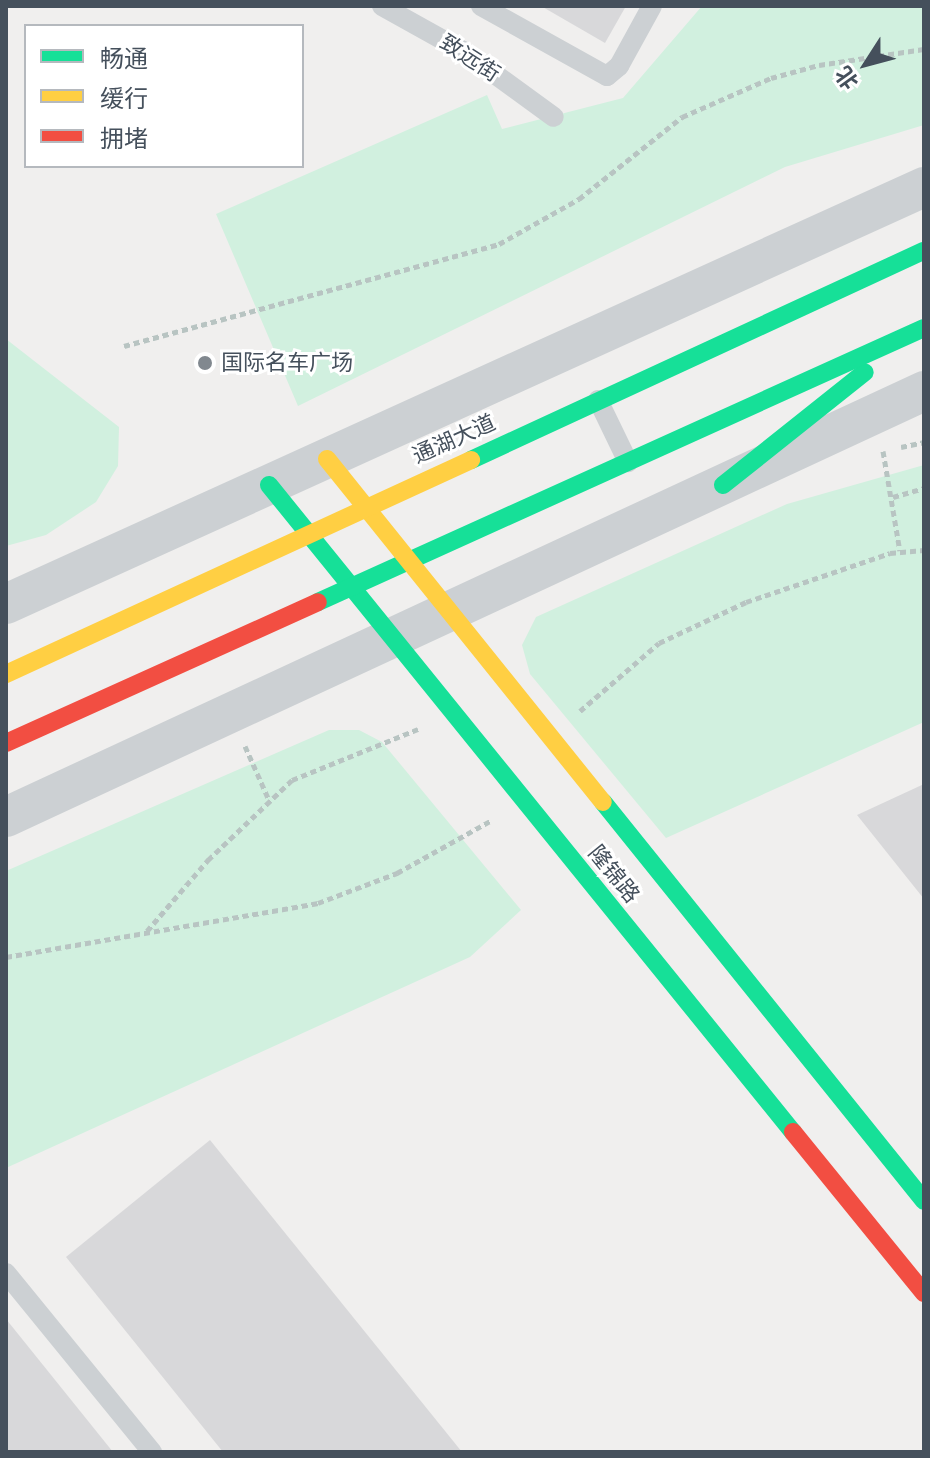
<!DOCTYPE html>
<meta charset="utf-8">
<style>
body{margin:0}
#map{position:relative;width:930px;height:1458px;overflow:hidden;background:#f0efee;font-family:Quicksand,"Noto Sans SC",sans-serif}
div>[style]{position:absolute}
.green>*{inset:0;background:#d1f0df}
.building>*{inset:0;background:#d8d8da}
.path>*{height:5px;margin-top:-2.5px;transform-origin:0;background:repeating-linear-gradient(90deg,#b8c4c2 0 6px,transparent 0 10px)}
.lane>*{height:20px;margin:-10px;padding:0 10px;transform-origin:10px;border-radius:10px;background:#ccd0d3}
.street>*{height:40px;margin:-20px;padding:0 20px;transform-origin:20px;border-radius:20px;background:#ccd0d3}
.fast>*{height:18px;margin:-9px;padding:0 9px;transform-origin:9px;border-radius:9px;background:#16e098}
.slow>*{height:18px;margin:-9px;padding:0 9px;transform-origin:9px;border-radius:9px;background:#ffcf43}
.jam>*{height:18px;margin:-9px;padding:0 9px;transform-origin:9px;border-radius:9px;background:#f24e42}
.dots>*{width:22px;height:22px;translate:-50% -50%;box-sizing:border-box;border:4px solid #fff;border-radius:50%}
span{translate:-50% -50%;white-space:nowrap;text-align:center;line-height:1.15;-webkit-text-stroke:6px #fff;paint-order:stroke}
.street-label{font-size:22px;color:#45505c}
.poi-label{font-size:22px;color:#45505c}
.left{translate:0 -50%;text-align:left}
.frame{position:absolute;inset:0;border:8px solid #45505c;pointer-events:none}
.legend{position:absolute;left:24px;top:24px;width:280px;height:144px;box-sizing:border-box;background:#fff;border:2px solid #b5b9be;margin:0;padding:10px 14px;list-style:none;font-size:24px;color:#45505c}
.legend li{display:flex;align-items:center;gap:16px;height:40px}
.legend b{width:40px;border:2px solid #b5b9be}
.north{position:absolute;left:826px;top:24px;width:80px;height:80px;-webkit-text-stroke:6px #fff;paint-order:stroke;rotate:234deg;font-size:22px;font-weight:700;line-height:32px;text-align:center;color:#45505c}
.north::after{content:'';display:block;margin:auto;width:28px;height:36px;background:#45505c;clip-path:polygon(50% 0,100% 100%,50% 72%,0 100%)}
</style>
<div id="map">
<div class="green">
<div style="clip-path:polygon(702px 6px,924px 6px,924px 125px,785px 167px,298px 406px,216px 214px,487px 95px,502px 129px,623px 98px)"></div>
<div style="clip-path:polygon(6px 339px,119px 427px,118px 466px,96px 502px,46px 535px,6px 546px)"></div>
<div style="clip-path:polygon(924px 465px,924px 722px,666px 838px,530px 674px,522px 645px,536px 617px,787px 504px)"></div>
<div style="clip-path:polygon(329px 730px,359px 730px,382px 742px,521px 910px,470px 957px,6px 1168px,6px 871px)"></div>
</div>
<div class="building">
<div style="clip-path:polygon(541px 6px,626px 6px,605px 43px)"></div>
<div style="clip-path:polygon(924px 784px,924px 899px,857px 815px)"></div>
<div style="clip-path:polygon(210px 1140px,462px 1452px,223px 1452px,66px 1257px)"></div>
<div style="clip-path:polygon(6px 1319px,113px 1452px,6px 1452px)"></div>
</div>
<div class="path">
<div style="left:124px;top:346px;width:389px;rotate:-15.2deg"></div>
<div style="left:499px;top:244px;width:92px;rotate:-29.4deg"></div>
<div style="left:579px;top:199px;width:132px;rotate:-38.5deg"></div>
<div style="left:682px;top:117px;width:97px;rotate:-23.7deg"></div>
<div style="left:771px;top:78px;width:50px;rotate:-15.2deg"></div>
<div style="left:819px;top:65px;width:106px;rotate:-8.7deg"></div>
<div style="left:901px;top:447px;width:24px;rotate:-12deg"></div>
<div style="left:883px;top:451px;width:101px;rotate:80.4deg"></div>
<div style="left:893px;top:497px;width:32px;rotate:-16deg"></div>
<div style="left:580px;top:711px;width:104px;rotate:-40.7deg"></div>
<div style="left:659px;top:643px;width:96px;rotate:-25.2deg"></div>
<div style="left:746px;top:602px;width:152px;rotate:-18.8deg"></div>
<div style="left:890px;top:553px;width:34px;rotate:-5deg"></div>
<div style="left:245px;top:746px;width:59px;rotate:66deg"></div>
<div style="left:147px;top:931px;width:94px;rotate:-49.3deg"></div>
<div style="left:208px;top:860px;width:116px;rotate:-43.6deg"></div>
<div style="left:292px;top:780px;width:136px;rotate:-22deg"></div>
<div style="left:6px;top:957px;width:317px;rotate:-9.8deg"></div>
<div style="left:318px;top:903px;width:85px;rotate:-20.8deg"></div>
<div style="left:397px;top:873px;width:109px;rotate:-29.2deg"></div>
</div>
<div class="lane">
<div style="left:382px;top:6px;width:93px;rotate:29.1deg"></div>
<div style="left:463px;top:51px;width:112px;rotate:36deg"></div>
<div style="left:481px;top:6px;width:144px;rotate:29.1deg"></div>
<div style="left:607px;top:76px;width:16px;rotate:-40deg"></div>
<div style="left:619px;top:66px;width:68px;rotate:-61.2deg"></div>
<div style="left:598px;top:400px;width:69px;rotate:64.2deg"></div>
<div style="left:6px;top:1273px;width:231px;rotate:50.8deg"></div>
</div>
<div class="street">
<div style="left:6px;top:604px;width:1008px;rotate:-24.43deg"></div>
<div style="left:6px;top:817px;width:1012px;rotate:-24.89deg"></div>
</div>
<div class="fast">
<div style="left:471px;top:460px;width:499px;rotate:-24.8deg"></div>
<div style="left:269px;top:485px;width:833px;rotate:51deg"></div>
<div style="left:723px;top:485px;width:181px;rotate:-38.5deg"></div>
<div style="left:318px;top:602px;width:665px;rotate:-24.33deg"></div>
<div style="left:603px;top:802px;width:512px;rotate:51.18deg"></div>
</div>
<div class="slow">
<div style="left:327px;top:459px;width:440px;rotate:51.2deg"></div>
<div style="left:6px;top:674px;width:512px;rotate:-24.71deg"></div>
</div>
<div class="jam">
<div style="left:6px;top:743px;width:342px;rotate:-24.3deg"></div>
<div style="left:793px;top:1132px;width:208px;rotate:50.9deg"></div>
</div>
<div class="dots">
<div style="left:205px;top:363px;background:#81888f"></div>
</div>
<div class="street-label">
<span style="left:470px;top:58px;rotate:33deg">致远街</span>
<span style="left:454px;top:439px;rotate:-24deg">通湖大道</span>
<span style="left:614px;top:874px;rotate:51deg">隆锦路</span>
</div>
<div class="poi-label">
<span class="left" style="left:221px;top:363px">国际名车广场</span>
</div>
<div class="frame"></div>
<ul class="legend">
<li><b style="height:10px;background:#16e098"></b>畅通</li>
<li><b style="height:10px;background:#ffcf43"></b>缓行</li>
<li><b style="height:10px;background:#f24e42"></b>拥堵</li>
</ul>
<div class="north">北</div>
</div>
